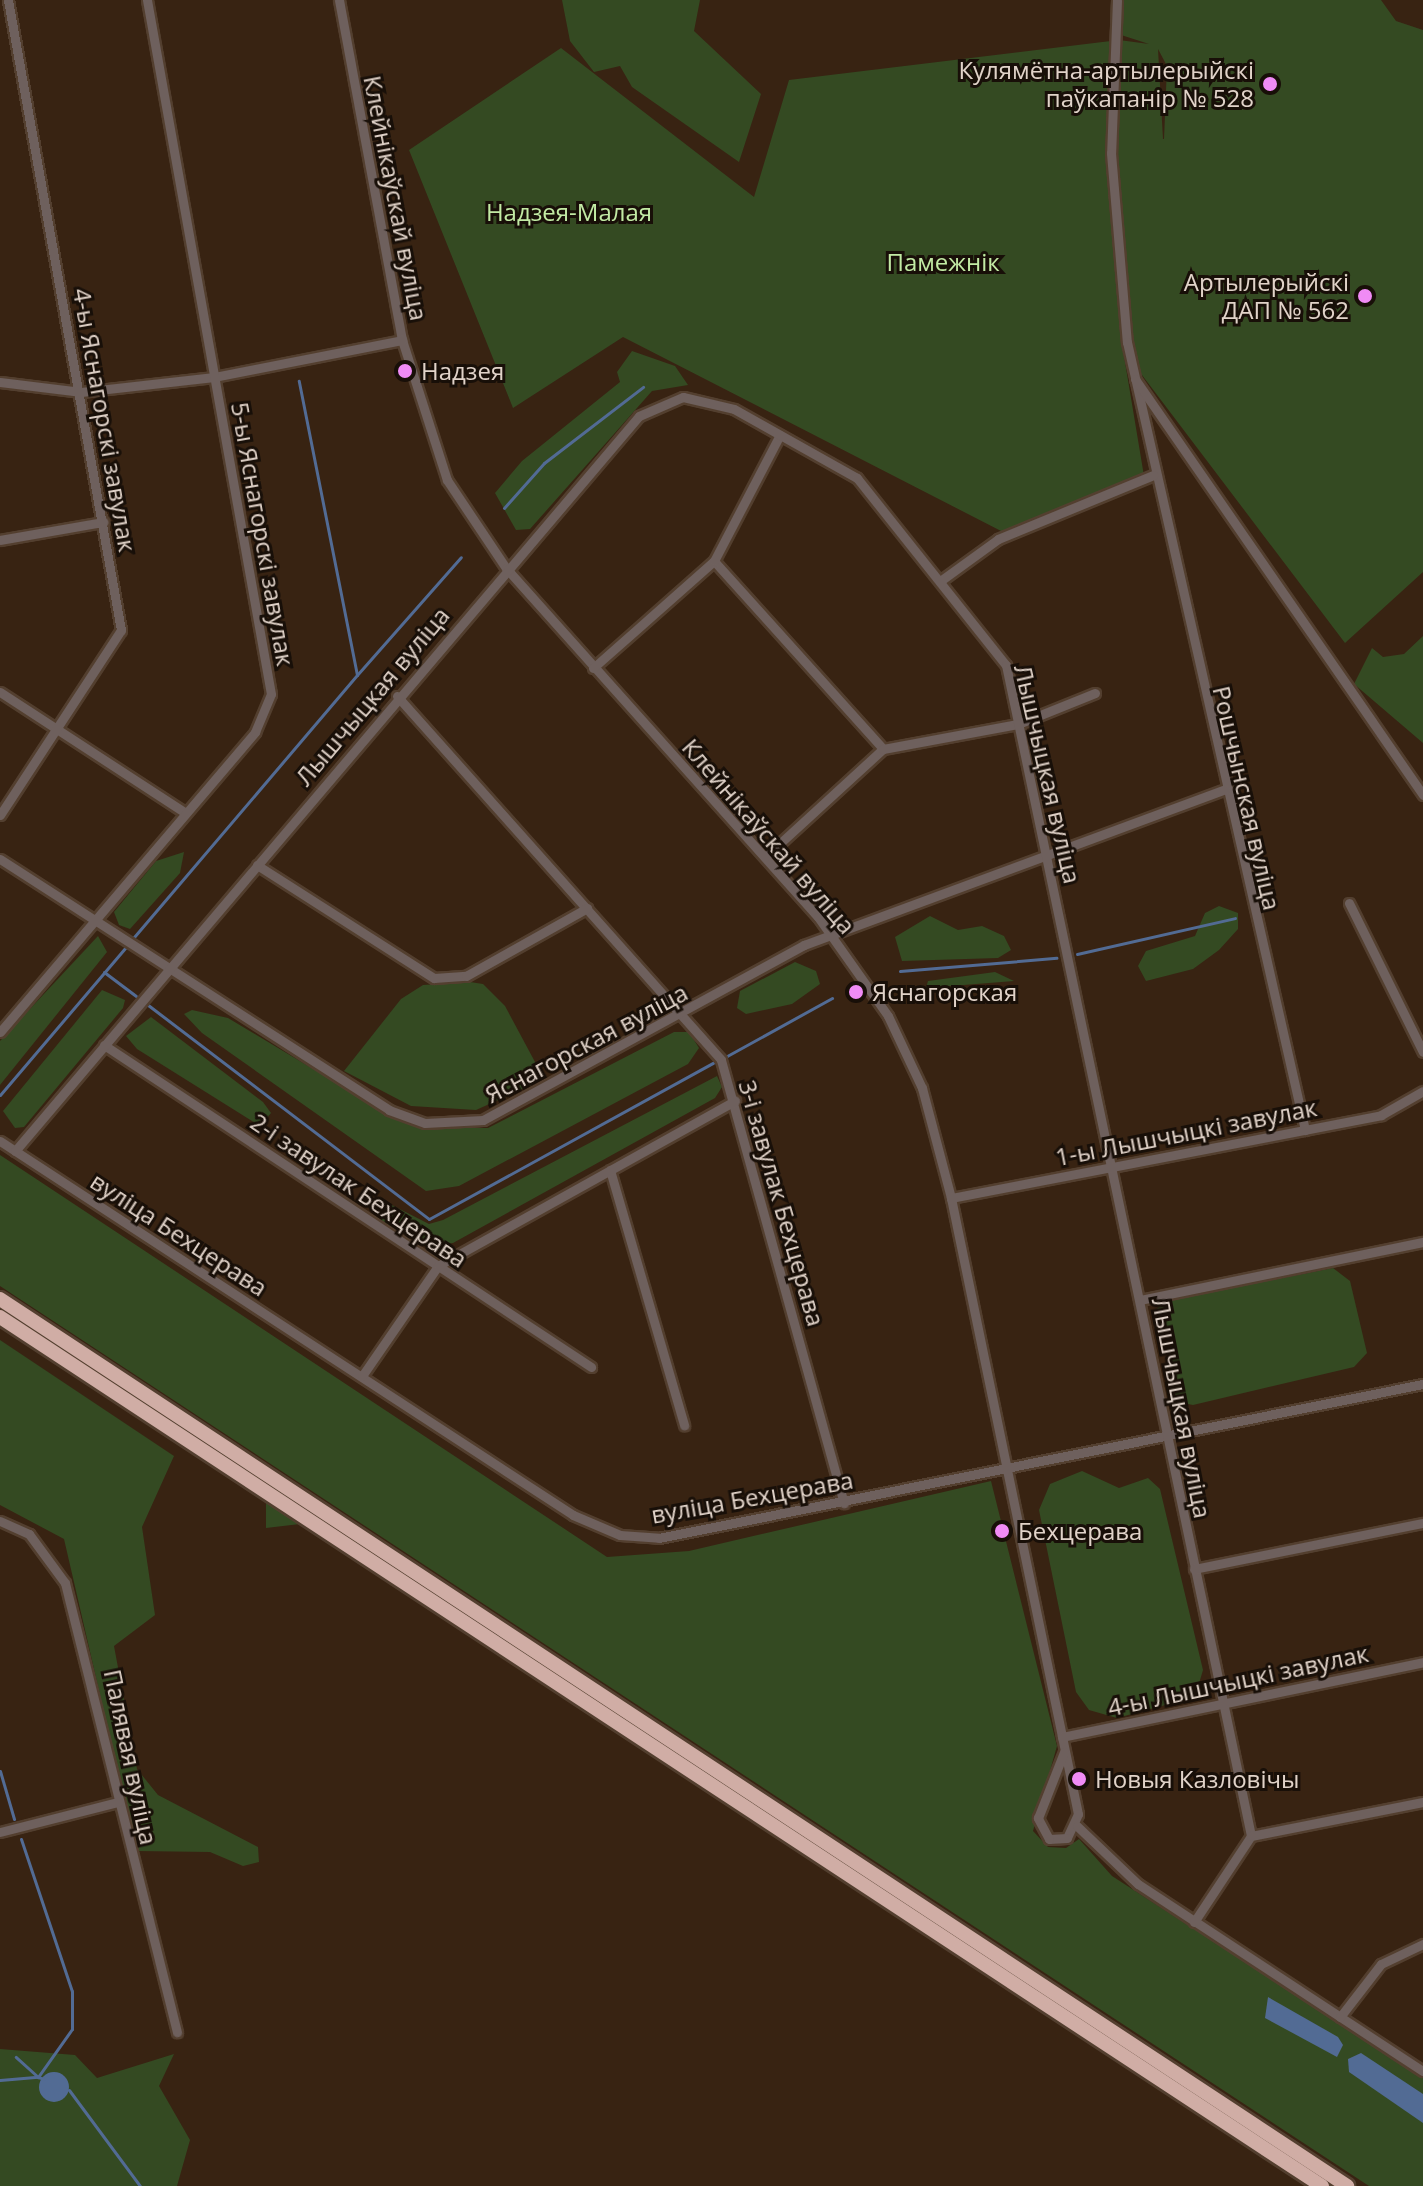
<!DOCTYPE html>
<meta charset="utf-8">
<style>
body{margin:0}
#map{position:relative;width:1423px;height:2186px;overflow:hidden;background:#382312;font-family:"Open Sans",sans-serif}
div>[style]{position:absolute}
.green>*{inset:0;background:#344a22}
.water>*{inset:0;background:#526b94}
.round{border-radius:50%}
.stream>*{height:3px;margin:-1.5px;padding:0 1.5px;transform-origin:1.5px;border-radius:1.5px;background:#526b94}
.roads{filter:drop-shadow(2px 0 #533f2f) drop-shadow(-2px 0 #533f2f) drop-shadow(0 2px #533f2f) drop-shadow(0 -2px #533f2f)}
.minor>*{height:9px;margin:-4.5px;padding:0 4.5px;transform-origin:4.5px;border-radius:4.5px;background:#6e605d}
.highway>*{height:14px;margin:-7px;padding:0 7px;transform-origin:7px;border-radius:7px;background:#d0ada5}
.dots>*{width:22px;height:22px;translate:-50% -50%;box-sizing:border-box;border:4px solid #180f08;border-radius:50%}
span{translate:-50% -50%;white-space:nowrap;text-align:center;line-height:1.15;-webkit-text-stroke:6px #180f08;paint-order:stroke}
.poi-label{font-size:24px;color:#e1d3c9}
.right{translate:-100% -50%;text-align:right}
.left{translate:0 -50%;text-align:left}
.street-label{font-size:24px;color:#e1d3c9}
.park-label{font-size:24px;color:#c2eaa4}
</style>
<div id="map">
<div class="green">
<div style="clip-path:polygon(562px 0,700px 0,694px 31px,761px 94px,739px 162px,632px 87px,620px 66px,594px 72px,570px 41px)"></div>
<div style="clip-path:polygon(evenodd,1123px 0,1381px 0,1396px 21px,1423px 30px,1423px 572px,1345px 643px,1123px 350px,1144px 476px,1003px 532px,623px 337px,513px 408px,409px 150px,561px 48px,754px 197px,789px 80px,1119px 40px,1149px 44px,1118px 34px,1123px 0,1158px 49px,1167px 66px,1164px 139px,1163px 139px,1158px 49px)"></div>
<div style="clip-path:polygon(632px 351px,675px 366px,688px 385px,652px 391px,530px 529px,516px 530px,495px 493px,522px 461px,620px 382px,617px 372px)"></div>
<div style="clip-path:polygon(1423px 636px,1423px 743px,1354px 684px,1372px 648px,1383px 657px,1404px 654px)"></div>
<div style="clip-path:polygon(184px 852px,180px 873px,130px 929px,119px 925px,114px 912px,156px 861px)"></div>
<div style="clip-path:polygon(1219px 906px,1238px 913px,1238px 929px,1219px 950px,1193px 969px,1146px 981px,1138px 966px,1146px 951px,1195px 936px,1205px 913px)"></div>
<div style="clip-path:polygon(930px 916px,958px 930px,982px 926px,1004px 936px,1011px 950px,998px 958px,902px 961px,895px 937px)"></div>
<div style="clip-path:polygon(98px 936px,107px 952px,0 1085px,0 1041px)"></div>
<div style="clip-path:polygon(795px 962px,816px 971px,820px 984px,792px 1004px,746px 1014px,737px 1008px,740px 991px)"></div>
<div style="clip-path:polygon(995px 972px,1014px 981px,926px 988px,928px 981px)"></div>
<div style="clip-path:polygon(470px 982px,483px 984px,505px 1006px,542px 1075px,536px 1083px,476px 1110px,411px 1106px,344px 1071px,401px 999px,423px 985px)"></div>
<div style="clip-path:polygon(102px 990px,125px 1000px,123px 1008px,24px 1127px,15px 1128px,3px 1111px)"></div>
<div style="clip-path:polygon(192px 1010px,228px 1018px,398px 1120px,437px 1128px,488px 1128px,674px 1032px,689px 1032px,699px 1048px,688px 1064px,459px 1186px,426px 1191px,202px 1033px,184px 1014px)"></div>
<div style="clip-path:polygon(151px 1017px,263px 1102px,271px 1113px,260px 1126px,137px 1049px,126px 1036px)"></div>
<div style="clip-path:polygon(717px 1076px,722px 1087px,715px 1098px,453px 1243px,428px 1246px,381px 1221px,376px 1209px,384px 1201px,429px 1224px,443px 1220px)"></div>
<div style="clip-path:polygon(0 1155px,607px 1557px,689px 1551px,991px 1481px,1057px 1746px,1033px 1831px,1048px 1847px,1066px 1848px,1079px 1839px,1112px 1876px,1423px 2077px,1423px 2186px,1369px 2186px,0 1286px)"></div>
<div style="clip-path:polygon(1333px 1268px,1350px 1281px,1367px 1353px,1354px 1367px,1193px 1405px,1177px 1402px,1156px 1310px,1165px 1301px)"></div>
<div style="clip-path:polygon(0 1340px,174px 1456px,142px 1527px,155px 1615px,114px 1646px,137px 1769px,158px 1795px,258px 1847px,259px 1862px,243px 1866px,210px 1852px,136px 1851px,64px 1539px,0 1505px)"></div>
<div style="clip-path:polygon(1082px 1471px,1119px 1488px,1148px 1478px,1160px 1489px,1203px 1670px,1195px 1697px,1117px 1718px,1089px 1710px,1076px 1692px,1039px 1510px,1050px 1484px)"></div>
<div style="clip-path:polygon(266px 1502px,300px 1524px,266px 1528px)"></div>
<div style="clip-path:polygon(0 2049px,75px 2055px,97px 2078px,174px 2054px,159px 2086px,190px 2140px,177px 2186px,0 2186px)"></div>
</div>
<div class="water">
<div style="clip-path:polygon(1268px 1997px,1338px 2037px,1343px 2045px,1337px 2057px,1265px 2018px)"></div>
<div style="clip-path:polygon(1361px 2053px,1423px 2094px,1423px 2123px,1349px 2072px,1348px 2059px)"></div>
<div class="round" style="left:39px;top:2072px;width:30px;height:30px"></div>
</div>
<div class="stream">
<div style="left:504px;top:508px;width:60px;rotate:-48.4deg"></div>
<div style="left:544px;top:463px;width:125px;rotate:-37.5deg"></div>
<div style="left:357px;top:675px;width:157px;rotate:-48.6deg"></div>
<div style="left:134px;top:937px;width:344px;rotate:-49.6deg"></div>
<div style="left:357px;top:675px;width:300px;rotate:-101.2deg"></div>
<div style="left:1077px;top:954px;width:162px;rotate:-12.8deg"></div>
<div style="left:900px;top:971px;width:157px;rotate:-4.8deg"></div>
<div style="left:104px;top:972px;width:40px;rotate:37deg"></div>
<div style="left:148px;top:1005px;width:353px;rotate:37.3deg"></div>
<div style="left:429px;top:1219px;width:324px;rotate:-28.8deg"></div>
<div style="left:727px;top:1056px;width:120px;rotate:-28.9deg"></div>
<div style="left:0;top:1095px;width:193px;rotate:-49.6deg"></div>
<div style="left:0;top:1771px;width:50px;rotate:73.7deg"></div>
<div style="left:21px;top:1839px;width:160px;rotate:71.5deg"></div>
<div style="left:72px;top:1991px;width:38px;rotate:90deg"></div>
<div style="left:72px;top:2029px;width:59px;rotate:125.3deg"></div>
<div style="left:38px;top:2077px;width:6px;rotate:18deg"></div>
<div style="left:0;top:2080px;width:38px;rotate:-5deg"></div>
<div style="left:38px;top:2077px;width:30px;rotate:-138deg"></div>
<div style="left:69px;top:2090px;width:119px;rotate:53.5deg"></div>
</div>
<div class="roads">
<div class="minor">
<div style="left:339px;top:0;width:346px;rotate:79.5deg"></div>
<div style="left:402px;top:340px;width:147px;rotate:72.2deg"></div>
<div style="left:447px;top:480px;width:106px;rotate:56.2deg"></div>
<div style="left:506px;top:568px;width:468px;rotate:48.2deg"></div>
<div style="left:818px;top:917px;width:121px;rotate:54.7deg"></div>
<div style="left:888px;top:1016px;width:80px;rotate:64.7deg"></div>
<div style="left:922px;top:1088px;width:114px;rotate:75.2deg"></div>
<div style="left:951px;top:1198px;width:629px;rotate:78.35deg"></div>
<div style="left:1078px;top:1814px;width:26px;rotate:115deg"></div>
<div style="left:1067px;top:1838px;width:18px;rotate:177deg"></div>
<div style="left:1049px;top:1839px;width:24px;rotate:-118deg"></div>
<div style="left:1038px;top:1818px;width:71px;rotate:-68.5deg"></div>
<div style="left:1117px;top:0;width:153px;rotate:92.2deg"></div>
<div style="left:1111px;top:153px;width:190px;rotate:85.2deg"></div>
<div style="left:1127px;top:342px;width:808px;rotate:77.27deg"></div>
<div style="left:1135px;top:379px;width:506px;rotate:55.3deg"></div>
<div style="left:0;top:382px;width:82px;rotate:7deg"></div>
<div style="left:81px;top:392px;width:134px;rotate:-6.4deg"></div>
<div style="left:214px;top:377px;width:192px;rotate:-11.1deg"></div>
<div style="left:0;top:540px;width:105px;rotate:-9.9deg"></div>
<div style="left:714px;top:561px;width:253px;rotate:48deg"></div>
<div style="left:943px;top:579px;width:68px;rotate:-36deg"></div>
<div style="left:998px;top:539px;width:168px;rotate:-22.4deg"></div>
<div style="left:593px;top:668px;width:162px;rotate:-41.5deg"></div>
<div style="left:714px;top:561px;width:142px;rotate:-62.4deg"></div>
<div style="left:0;top:692px;width:220px;rotate:33.1deg"></div>
<div style="left:397px;top:696px;width:487px;rotate:48.3deg"></div>
<div style="left:721px;top:1060px;width:460px;rotate:74.5deg"></div>
<div style="left:0;top:815px;width:221px;rotate:-56.8deg"></div>
<div style="left:121px;top:630px;width:640px;rotate:-100.17deg"></div>
<div style="left:765px;top:857px;width:160px;rotate:-42.5deg"></div>
<div style="left:883px;top:749px;width:137px;rotate:-10.5deg"></div>
<div style="left:1018px;top:724px;width:83px;rotate:-21.9deg"></div>
<div style="left:0;top:859px;width:463px;rotate:32.8deg"></div>
<div style="left:389px;top:1110px;width:38px;rotate:20deg"></div>
<div style="left:425px;top:1123px;width:58px;rotate:-3deg"></div>
<div style="left:483px;top:1120px;width:366px;rotate:-28.6deg"></div>
<div style="left:804px;top:945px;width:448px;rotate:-20.3deg"></div>
<div style="left:257px;top:865px;width:210px;rotate:32.6deg"></div>
<div style="left:434px;top:978px;width:32px;rotate:-4deg"></div>
<div style="left:466px;top:976px;width:139px;rotate:-29.3deg"></div>
<div style="left:1349px;top:903px;width:166px;rotate:63.6deg"></div>
<div style="left:0;top:1032px;width:394px;rotate:-49.6deg"></div>
<div style="left:255px;top:732px;width:41px;rotate:-67.2deg"></div>
<div style="left:271px;top:694px;width:705px;rotate:-100.13deg"></div>
<div style="left:104px;top:1045px;width:584px;rotate:33.47deg"></div>
<div style="left:0;top:1141px;width:684px;rotate:33.13deg"></div>
<div style="left:573px;top:1515px;width:51px;rotate:23.1deg"></div>
<div style="left:620px;top:1535px;width:39px;rotate:4deg"></div>
<div style="left:659px;top:1538px;width:779px;rotate:-11.4deg"></div>
<div style="left:15px;top:1151px;width:964px;rotate:-49.67deg"></div>
<div style="left:639px;top:416px;width:48px;rotate:-23.4deg"></div>
<div style="left:683px;top:397px;width:52px;rotate:13.2deg"></div>
<div style="left:734px;top:409px;width:141px;rotate:29.3deg"></div>
<div style="left:857px;top:478px;width:239px;rotate:51.5deg"></div>
<div style="left:1006px;top:665px;width:1196px;rotate:78.18deg"></div>
<div style="left:610px;top:1170px;width:266px;rotate:73.8deg"></div>
<div style="left:951px;top:1198px;width:438px;rotate:-10.9deg"></div>
<div style="left:1381px;top:1115px;width:48px;rotate:-29.7deg"></div>
<div style="left:1140px;top:1300px;width:289px;rotate:-11.6deg"></div>
<div style="left:362px;top:1376px;width:134px;rotate:-55.4deg"></div>
<div style="left:438px;top:1266px;width:340px;rotate:-29.1deg"></div>
<div style="left:0;top:1521px;width:32px;rotate:24deg"></div>
<div style="left:29px;top:1534px;width:61px;rotate:53.7deg"></div>
<div style="left:65px;top:1583px;width:463px;rotate:76deg"></div>
<div style="left:1194px;top:1569px;width:234px;rotate:-11.4deg"></div>
<div style="left:1062px;top:1737px;width:369px;rotate:-11.7deg"></div>
<div style="left:1077px;top:1826px;width:84px;rotate:43.6deg"></div>
<div style="left:1138px;top:1884px;width:341px;rotate:33.3deg"></div>
<div style="left:0;top:1832px;width:122px;rotate:-14.3deg"></div>
<div style="left:1194px;top:1922px;width:103px;rotate:-56.5deg"></div>
<div style="left:1251px;top:1836px;width:175px;rotate:-11.2deg"></div>
<div style="left:1340px;top:2017px;width:67px;rotate:-52.3deg"></div>
<div style="left:1381px;top:1964px;width:47px;rotate:-25.5deg"></div>
</div>
<div class="highway">
<div style="left:0;top:1299px;width:1613px;rotate:33.36deg"></div>
<div style="left:0;top:1317px;width:1582px;rotate:33.32deg"></div>
</div>
</div>
<div class="dots">
<div style="left:1270px;top:84px;background:#f08bf5"></div>
<div style="left:1365px;top:296px;background:#f08bf5"></div>
<div style="left:405px;top:371px;background:#f08bf5"></div>
<div style="left:856px;top:992px;background:#f08bf5"></div>
<div style="left:1002px;top:1531px;background:#f08bf5"></div>
<div style="left:1079px;top:1779px;background:#f08bf5"></div>
</div>
<div class="poi-label">
<span class="right" style="left:1254px;top:84px">Кулямётна-артылерыйскі<br>паўкапанір № 528</span>
<span class="right" style="left:1349px;top:296px">Артылерыйскі<br>ДАП № 562</span>
<span class="left" style="left:421px;top:371px">Надзея</span>
<span class="left" style="left:872px;top:992px">Яснагорская</span>
<span class="left" style="left:1018px;top:1531px">Бехцерава</span>
<span class="left" style="left:1095px;top:1779px">Новыя Казловічы</span>
</div>
<div class="street-label">
<span style="left:396px;top:198px;rotate:79deg">Клейнікаўскай вуліца</span>
<span style="left:105px;top:420px;rotate:80deg">4-ы Яснагорскі завулак</span>
<span style="left:263px;top:534px;rotate:80deg">5-ы Яснагорскі завулак</span>
<span style="left:372px;top:696px;rotate:-50deg">Лышчыцкая вуліца</span>
<span style="left:1048px;top:774px;rotate:77deg">Лышчыцкая вуліца</span>
<span style="left:1247px;top:798px;rotate:77deg">Рошчынская вуліца</span>
<span style="left:769px;top:836px;rotate:49deg">Клейнікаўскай вуліца</span>
<span style="left:586px;top:1043px;rotate:-28deg">Яснагорская вуліца</span>
<span style="left:1186px;top:1132px;rotate:-11deg">1-ы Лышчыцкі завулак</span>
<span style="left:359px;top:1190px;rotate:34deg">2-і завулак Бехцерава</span>
<span style="left:782px;top:1203px;rotate:74deg">3-і завулак Бехцерава</span>
<span style="left:179px;top:1234px;rotate:33deg">вуліца Бехцерава</span>
<span style="left:1182px;top:1408px;rotate:79deg">Лышчыцкая вуліца</span>
<span style="left:752px;top:1497px;rotate:-10deg">вуліца Бехцерава</span>
<span style="left:1238px;top:1680px;rotate:-12deg">4-ы Лышчыцкі завулак</span>
<span style="left:131px;top:1757px;rotate:78deg">Палявая вуліца</span>
</div>
<div class="park-label">
<span style="left:569px;top:212px">Надзея-Малая</span>
<span style="left:943px;top:262px">Памежнік</span>
</div>
</div>
